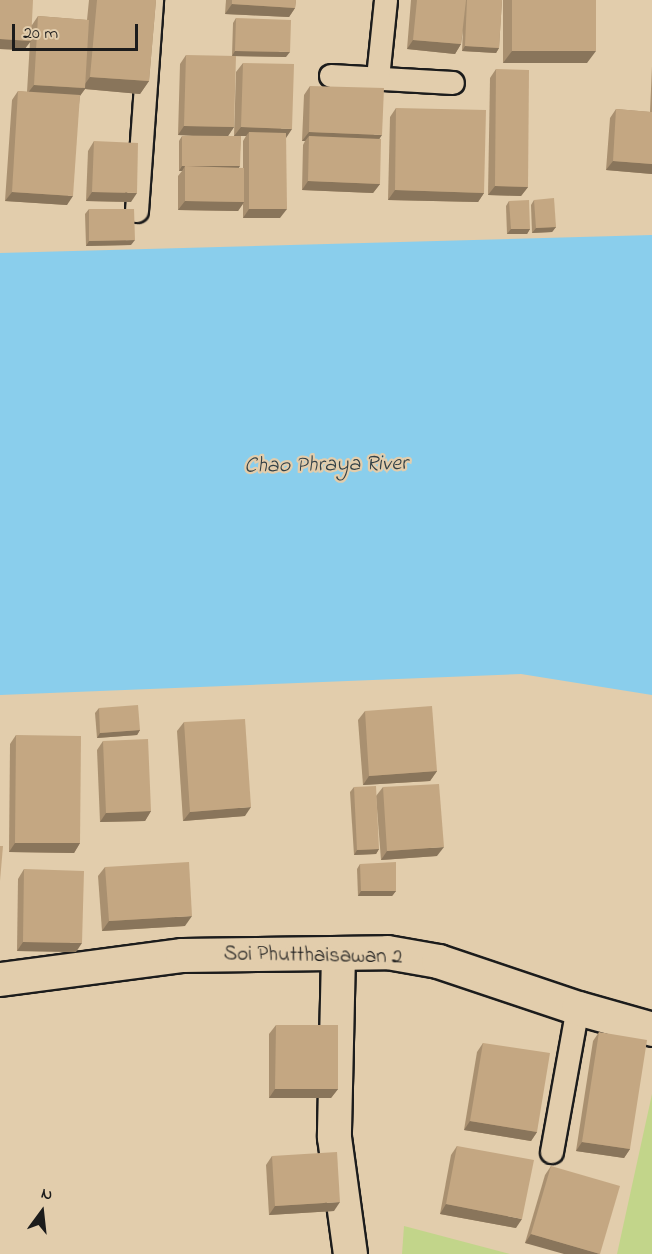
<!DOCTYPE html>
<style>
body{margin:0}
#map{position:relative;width:652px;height:1254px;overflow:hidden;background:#e2cdac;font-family:"Indie Flower",sans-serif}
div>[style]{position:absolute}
.green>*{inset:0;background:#c2d58a}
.water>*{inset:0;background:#8aceec}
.roads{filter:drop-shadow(2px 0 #1c1c1c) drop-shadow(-2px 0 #1c1c1c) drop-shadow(0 2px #1c1c1c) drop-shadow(0 -2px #1c1c1c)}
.lane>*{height:22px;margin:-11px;padding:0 11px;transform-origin:11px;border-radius:11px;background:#e2cdac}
.street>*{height:33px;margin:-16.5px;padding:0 16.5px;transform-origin:16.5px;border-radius:16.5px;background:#e2cdac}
.wall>*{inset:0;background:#a99070}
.shaded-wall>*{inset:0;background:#89755b}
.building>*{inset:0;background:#c4a782}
span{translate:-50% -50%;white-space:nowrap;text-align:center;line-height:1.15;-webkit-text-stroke:4.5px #e2cdac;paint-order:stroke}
.street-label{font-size:21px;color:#1c1c1c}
.water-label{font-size:22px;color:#324046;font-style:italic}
.north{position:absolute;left:12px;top:1182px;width:60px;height:60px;-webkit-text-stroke:4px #e2cdac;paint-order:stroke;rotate:15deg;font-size:16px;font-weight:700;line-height:24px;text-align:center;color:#1c1c1c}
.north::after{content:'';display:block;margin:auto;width:21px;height:27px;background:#1c1c1c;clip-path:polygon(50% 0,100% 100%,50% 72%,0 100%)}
.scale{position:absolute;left:12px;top:24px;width:126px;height:27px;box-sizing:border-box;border:3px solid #1c1c1c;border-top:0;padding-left:8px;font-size:18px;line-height:21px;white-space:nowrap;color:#1c1c1c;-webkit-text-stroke:4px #e2cdac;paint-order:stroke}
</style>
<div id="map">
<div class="green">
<div style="clip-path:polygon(652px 1094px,652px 1254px,617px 1254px)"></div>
<div style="clip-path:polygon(404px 1226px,510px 1254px,402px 1254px)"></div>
</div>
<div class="water">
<div style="clip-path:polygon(652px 235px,652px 695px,521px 674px,0 695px,0 253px)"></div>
</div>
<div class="roads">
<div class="lane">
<div style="left:331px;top:76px;width:122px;rotate:3.3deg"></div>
<div style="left:378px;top:78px;width:78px;rotate:-84.1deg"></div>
<div style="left:137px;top:211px;width:212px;rotate:-85.9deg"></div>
<div style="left:552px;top:1152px;width:146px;rotate:-79.8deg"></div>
</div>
<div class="street">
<div style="left:338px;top:954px;width:183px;rotate:91.3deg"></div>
<div style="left:334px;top:1137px;width:118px;rotate:82.2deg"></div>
<div style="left:0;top:979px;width:184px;rotate:-7.5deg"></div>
<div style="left:182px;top:955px;width:205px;rotate:-0.8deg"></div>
<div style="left:387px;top:952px;width:52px;rotate:10deg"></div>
<div style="left:438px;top:961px;width:148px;rotate:18.6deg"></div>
<div style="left:578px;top:1008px;width:77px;rotate:15.8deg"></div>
</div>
</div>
<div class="wall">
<div style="clip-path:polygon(0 0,32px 25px,38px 16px,87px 20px,89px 0,156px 0,149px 81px,140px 94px,85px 89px,80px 96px,67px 205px,5px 201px,12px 100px,18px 91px,27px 92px,30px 41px,24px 50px,0 49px)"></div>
<div style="clip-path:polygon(226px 0,296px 0,295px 8px,289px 17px,225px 14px)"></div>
<div style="clip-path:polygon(411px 0,502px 0,499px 48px,496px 53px,462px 51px,463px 30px,461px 44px,455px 54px,407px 49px)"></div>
<div style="clip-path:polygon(503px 0,596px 0,587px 63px,503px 63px)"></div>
<div style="clip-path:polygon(236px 18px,286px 57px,232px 56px,233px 23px)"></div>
<div style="clip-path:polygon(evenodd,186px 55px,234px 127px,228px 136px,234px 136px,236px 72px,243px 63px,286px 137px,280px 218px,243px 218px,243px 204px,238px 211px,178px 210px,178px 176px,182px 171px,179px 171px,179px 141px,182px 136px,193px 136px,178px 135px,180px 64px,186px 55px,241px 136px,246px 136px,243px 141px,243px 168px,239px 168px,241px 136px)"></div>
<div style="clip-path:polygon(652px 66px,652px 174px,606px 170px,610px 118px,616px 109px,650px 112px)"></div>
<div style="clip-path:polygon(496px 69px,528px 187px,521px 196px,488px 195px,490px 78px)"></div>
<div style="clip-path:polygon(310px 86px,380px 139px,380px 184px,373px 193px,302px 190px,303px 145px,305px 141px,302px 141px,304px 95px)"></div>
<div style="clip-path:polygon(396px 108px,484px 193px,478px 202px,388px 200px,390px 117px)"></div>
<div style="clip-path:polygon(94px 141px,131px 202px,86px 201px,88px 151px)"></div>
<div style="clip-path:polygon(534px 200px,556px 227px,552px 232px,532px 233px,531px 205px)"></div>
<div style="clip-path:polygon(509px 201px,530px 229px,527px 234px,507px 234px,506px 206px)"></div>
<div style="clip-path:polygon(89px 209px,131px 245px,86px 246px,85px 214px)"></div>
<div style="clip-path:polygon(99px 708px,140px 730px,137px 735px,97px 738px,95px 713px)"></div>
<div style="clip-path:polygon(365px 711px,437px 771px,430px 781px,363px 785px,358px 720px)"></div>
<div style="clip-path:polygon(184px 722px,245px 816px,183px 821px,177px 731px)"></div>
<div style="clip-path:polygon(16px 735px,80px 843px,74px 853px,9px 852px,10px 744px)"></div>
<div style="clip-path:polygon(103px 741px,151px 811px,145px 821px,100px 822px,97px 750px)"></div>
<div style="clip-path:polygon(354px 787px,379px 849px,376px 854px,354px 855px,350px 792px)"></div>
<div style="clip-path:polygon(383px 787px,437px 856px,381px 860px,376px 796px)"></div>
<div style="clip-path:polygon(360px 864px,396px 891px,392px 896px,358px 896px,357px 869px)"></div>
<div style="clip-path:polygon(105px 867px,185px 926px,102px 931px,98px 876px)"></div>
<div style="clip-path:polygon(24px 869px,76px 952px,17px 951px,18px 879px)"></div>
<div style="clip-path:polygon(276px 1025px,338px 1089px,331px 1098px,269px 1098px,269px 1034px)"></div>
<div style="clip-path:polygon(599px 1032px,630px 1149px,624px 1158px,576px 1151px,593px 1041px)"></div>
<div style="clip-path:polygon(483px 1043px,537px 1132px,531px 1141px,464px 1130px,477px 1052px)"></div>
<div style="clip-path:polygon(457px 1146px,516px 1228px,440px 1214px,451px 1155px)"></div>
<div style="clip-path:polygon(272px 1156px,334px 1211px,269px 1215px,266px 1165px)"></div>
<div style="clip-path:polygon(551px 1166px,600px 1254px,525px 1243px,545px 1175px)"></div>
</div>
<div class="shaded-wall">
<div style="clip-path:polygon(232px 4px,295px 8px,289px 17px,225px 14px)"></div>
<div style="clip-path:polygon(0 39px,31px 41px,24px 50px,0 49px)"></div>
<div style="clip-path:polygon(413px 40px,461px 44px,455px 54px,407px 49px)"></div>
<div style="clip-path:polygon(465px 46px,499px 48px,496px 53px,462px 51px)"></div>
<div style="clip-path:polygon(235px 51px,290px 52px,286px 57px,232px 56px)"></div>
<div style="clip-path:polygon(512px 51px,596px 51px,587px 63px,503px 63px)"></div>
<div style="clip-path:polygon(90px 77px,149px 81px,140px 94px,85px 89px,79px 97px,27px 94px,34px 85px,82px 88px)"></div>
<div style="clip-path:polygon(184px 126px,234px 127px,228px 136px,178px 135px)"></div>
<div style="clip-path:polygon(241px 127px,292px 129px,286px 138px,249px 132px,246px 136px,234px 136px)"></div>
<div style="clip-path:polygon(309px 132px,382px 135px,376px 144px,309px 136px,305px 141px,302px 141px)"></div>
<div style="clip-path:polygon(613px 161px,652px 164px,652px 174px,606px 170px)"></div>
<div style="clip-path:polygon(182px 166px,240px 166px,237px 171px,185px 166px,182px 171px,179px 171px)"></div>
<div style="clip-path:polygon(308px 181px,380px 184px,373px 193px,302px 190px)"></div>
<div style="clip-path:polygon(495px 186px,528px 187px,521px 196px,488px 195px)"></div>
<div style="clip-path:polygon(395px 190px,484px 193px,478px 202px,388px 200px)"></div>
<div style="clip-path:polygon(12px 192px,73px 196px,67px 205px,5px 201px)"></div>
<div style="clip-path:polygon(92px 192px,137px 193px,131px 202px,86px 201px)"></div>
<div style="clip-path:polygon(185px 201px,244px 202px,238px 211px,178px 210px)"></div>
<div style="clip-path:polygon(249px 209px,287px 209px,280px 218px,243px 218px)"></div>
<div style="clip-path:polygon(556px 227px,552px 232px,532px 233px,536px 228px)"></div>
<div style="clip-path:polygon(511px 229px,530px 229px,527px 234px,507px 234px)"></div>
<div style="clip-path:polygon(135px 240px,131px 245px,86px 246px,89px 241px)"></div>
<div style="clip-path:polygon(140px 730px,137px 735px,97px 738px,100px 733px)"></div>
<div style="clip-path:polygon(437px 771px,430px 781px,363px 785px,369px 776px)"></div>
<div style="clip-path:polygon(251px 807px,245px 816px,183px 821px,190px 812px)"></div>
<div style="clip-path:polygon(151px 811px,145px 821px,100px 822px,106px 813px)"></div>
<div style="clip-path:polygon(15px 843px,80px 843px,74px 853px,9px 852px)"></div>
<div style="clip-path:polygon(444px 847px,437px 856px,381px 860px,387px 851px)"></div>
<div style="clip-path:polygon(379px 849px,376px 854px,354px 855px,357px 850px)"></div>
<div style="clip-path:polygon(361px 891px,396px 891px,392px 896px,358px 896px)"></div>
<div style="clip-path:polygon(192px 916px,185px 926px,102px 931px,109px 921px)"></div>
<div style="clip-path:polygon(23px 942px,82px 943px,76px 952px,17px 951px)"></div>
<div style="clip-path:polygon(275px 1089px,338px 1089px,331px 1098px,269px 1098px)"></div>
<div style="clip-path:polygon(470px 1121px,537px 1132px,531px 1141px,464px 1130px)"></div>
<div style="clip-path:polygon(582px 1142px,630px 1149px,624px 1158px,576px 1151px)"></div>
<div style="clip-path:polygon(340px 1202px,334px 1211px,269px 1215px,275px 1206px)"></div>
<div style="clip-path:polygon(446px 1204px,522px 1219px,516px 1228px,440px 1214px)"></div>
<div style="clip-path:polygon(531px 1234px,600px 1254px,564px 1254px,525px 1243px)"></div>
</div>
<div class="building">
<div style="clip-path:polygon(0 0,33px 0,31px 41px,0 39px)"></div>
<div style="clip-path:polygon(97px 0,156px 0,149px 81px,90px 77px)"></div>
<div style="clip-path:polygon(232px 0,296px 0,295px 8px,232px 4px)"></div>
<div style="clip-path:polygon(417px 0,466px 0,461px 44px,413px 40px)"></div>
<div style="clip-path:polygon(467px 0,502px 0,499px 48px,465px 46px)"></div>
<div style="clip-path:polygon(512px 0,596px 0,596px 51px,512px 51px)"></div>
<div style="clip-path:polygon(38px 16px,89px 20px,85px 88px,34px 85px)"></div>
<div style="clip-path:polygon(236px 18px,291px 20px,290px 52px,235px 51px)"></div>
<div style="clip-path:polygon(186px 55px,236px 56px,234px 127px,184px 126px)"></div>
<div style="clip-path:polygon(243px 63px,294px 64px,292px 129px,241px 127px)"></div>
<div style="clip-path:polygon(496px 69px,529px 70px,528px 187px,495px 186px)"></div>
<div style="clip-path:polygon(310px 86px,384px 88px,382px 135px,309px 132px)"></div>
<div style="clip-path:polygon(18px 91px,80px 95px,73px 196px,12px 192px)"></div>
<div style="clip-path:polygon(396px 108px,486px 110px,484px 193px,395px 190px)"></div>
<div style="clip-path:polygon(616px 109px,652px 112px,652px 164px,613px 161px)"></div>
<div style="clip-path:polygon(249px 132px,286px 133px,287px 209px,249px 209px)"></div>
<div style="clip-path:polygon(182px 136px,241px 136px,240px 166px,182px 166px)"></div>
<div style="clip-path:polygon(309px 136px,381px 139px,380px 184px,308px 181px)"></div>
<div style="clip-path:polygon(94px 141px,138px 143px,137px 193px,92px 192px)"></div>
<div style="clip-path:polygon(185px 166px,244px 168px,244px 202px,185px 201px)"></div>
<div style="clip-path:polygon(554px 198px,556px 227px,536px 228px,534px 200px)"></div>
<div style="clip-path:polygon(529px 200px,530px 229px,511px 229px,509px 201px)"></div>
<div style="clip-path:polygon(89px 209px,134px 209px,135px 240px,89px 241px)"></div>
<div style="clip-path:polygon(138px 705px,140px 730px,100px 733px,99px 708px)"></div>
<div style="clip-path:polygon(432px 706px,437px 771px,369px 776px,365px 711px)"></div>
<div style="clip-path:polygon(245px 719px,251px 807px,190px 812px,184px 722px)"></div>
<div style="clip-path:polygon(16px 735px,81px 736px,80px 843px,15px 843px)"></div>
<div style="clip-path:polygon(148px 739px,151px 811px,106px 813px,103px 741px)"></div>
<div style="clip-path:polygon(439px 784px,444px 847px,387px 851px,383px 787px)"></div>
<div style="clip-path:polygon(376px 786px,379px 849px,357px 850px,354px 787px)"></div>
<div style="clip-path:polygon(0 846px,3px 846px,0 881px)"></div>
<div style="clip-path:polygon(189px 862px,192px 916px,109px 921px,105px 867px)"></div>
<div style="clip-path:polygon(396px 862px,396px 891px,361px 891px,360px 864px)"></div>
<div style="clip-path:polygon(24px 869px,84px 871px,82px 943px,23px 942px)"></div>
<div style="clip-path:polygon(276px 1025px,338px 1025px,338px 1089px,275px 1089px)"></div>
<div style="clip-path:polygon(599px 1032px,647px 1040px,630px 1149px,582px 1142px)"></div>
<div style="clip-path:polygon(483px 1043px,550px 1053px,537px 1132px,470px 1121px)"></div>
<div style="clip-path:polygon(457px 1146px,534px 1160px,522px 1219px,446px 1204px)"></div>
<div style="clip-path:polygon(337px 1152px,340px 1202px,275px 1206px,272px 1156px)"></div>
<div style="clip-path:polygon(551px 1166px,620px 1186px,600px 1254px,531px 1234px)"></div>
</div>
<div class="street-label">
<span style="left:313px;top:956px;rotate:1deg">Soi Phutthaisawan 2</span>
</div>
<div class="water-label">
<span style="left:326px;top:466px;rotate:-1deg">Chao Phraya River</span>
</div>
<div class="north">N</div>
<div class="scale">20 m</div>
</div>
